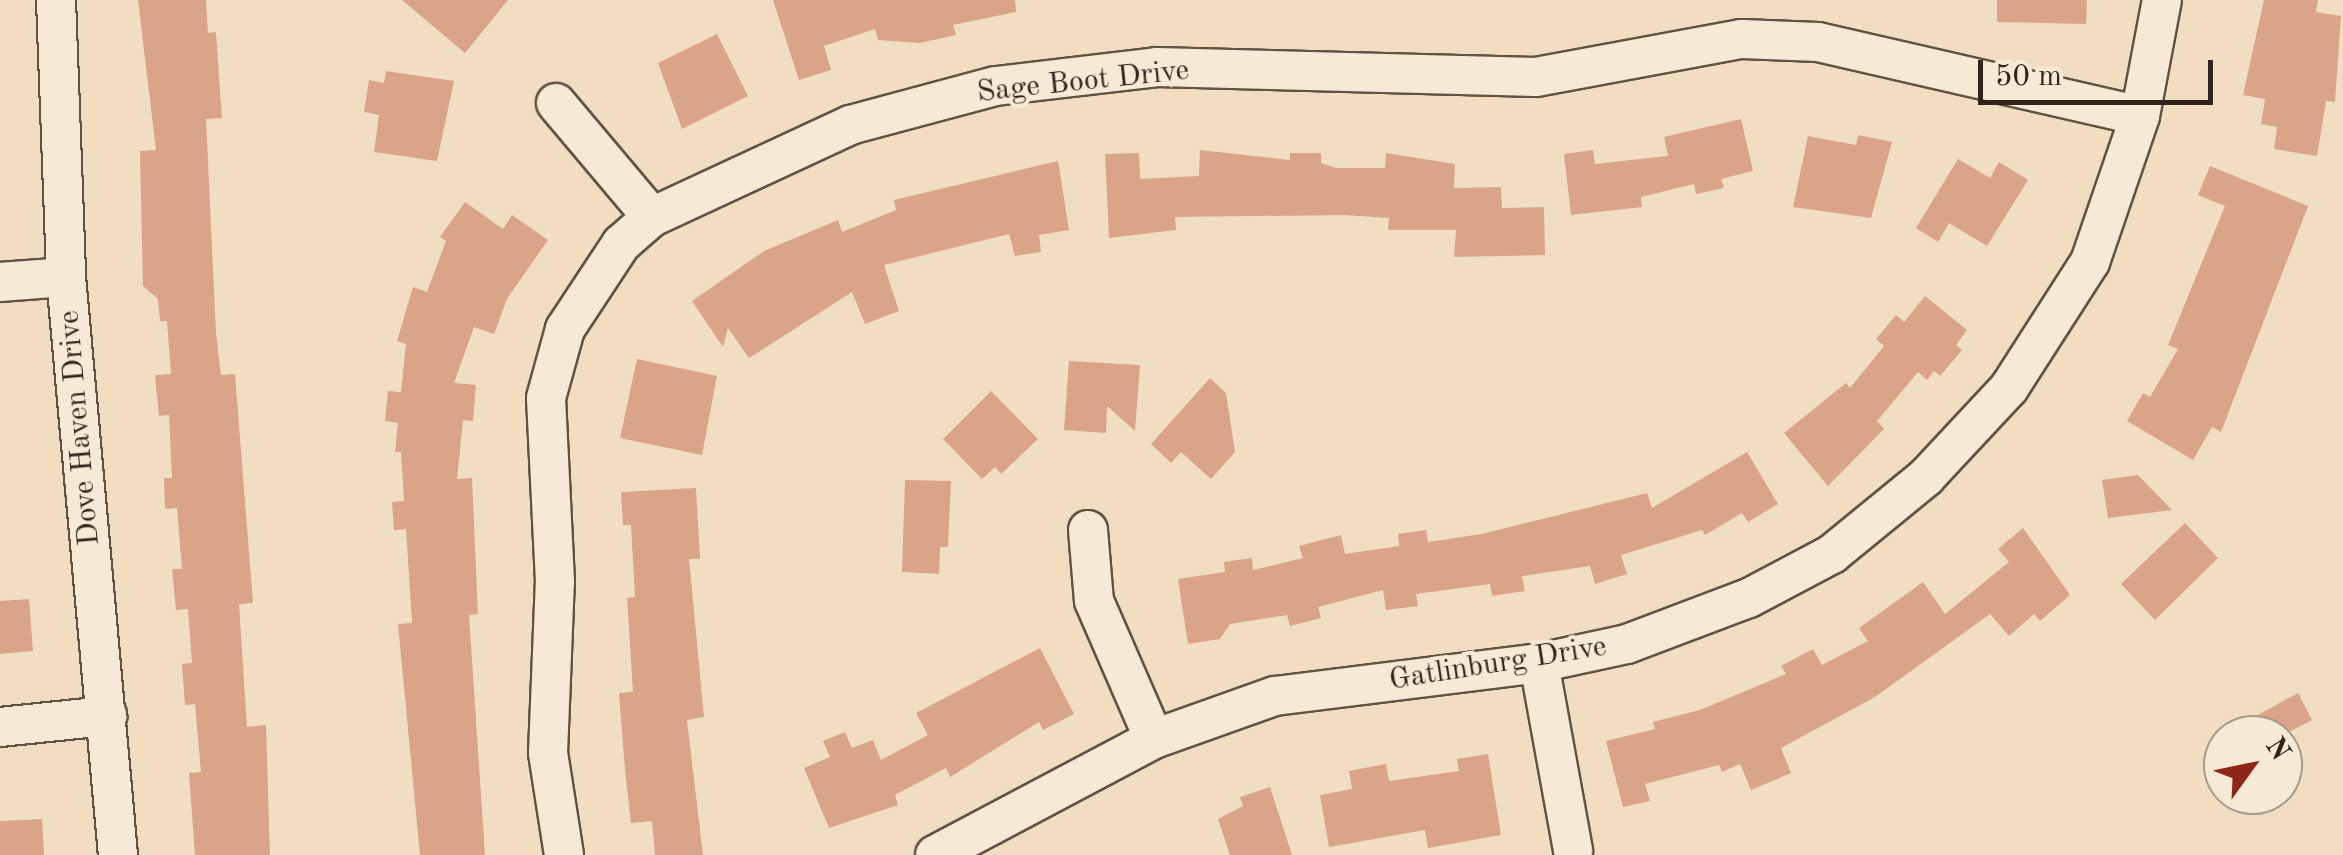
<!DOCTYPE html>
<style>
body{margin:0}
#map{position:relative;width:2343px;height:855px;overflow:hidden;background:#f1dec1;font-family:"Old Standard TT",serif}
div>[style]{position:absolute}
.building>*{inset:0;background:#daa488}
.roads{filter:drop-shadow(2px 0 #605345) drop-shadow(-2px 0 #605345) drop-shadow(0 2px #605345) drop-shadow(0 -2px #605345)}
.street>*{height:38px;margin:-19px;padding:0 19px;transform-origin:19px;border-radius:19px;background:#f6ead7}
span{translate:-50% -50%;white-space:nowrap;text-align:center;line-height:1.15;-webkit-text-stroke:8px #f6ead7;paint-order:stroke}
.street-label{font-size:30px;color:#2f251c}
.north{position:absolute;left:2203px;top:715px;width:100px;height:100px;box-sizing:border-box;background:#f6ead7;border:2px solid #a69b8c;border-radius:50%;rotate:57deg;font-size:28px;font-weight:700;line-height:40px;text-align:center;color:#2f251c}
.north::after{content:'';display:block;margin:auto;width:35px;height:45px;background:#8f2418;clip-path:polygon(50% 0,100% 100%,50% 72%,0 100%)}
.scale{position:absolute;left:1978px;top:60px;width:235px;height:45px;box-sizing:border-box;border:5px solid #2f251c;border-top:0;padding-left:12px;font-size:30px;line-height:35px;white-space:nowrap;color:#2f251c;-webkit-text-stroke:8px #f6ead7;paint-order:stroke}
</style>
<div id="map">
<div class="building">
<div style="clip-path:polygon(138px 0,206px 0,208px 33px,216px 32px,222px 118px,206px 119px,216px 333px,221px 375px,235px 374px,253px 603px,239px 604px,247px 727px,266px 725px,270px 855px,195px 855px,189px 773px,201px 772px,195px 704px,185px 705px,182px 664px,192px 663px,188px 609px,176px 610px,172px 569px,182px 569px,177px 508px,165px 509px,164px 478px,172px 478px,169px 415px,159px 416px,155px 375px,171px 374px,167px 321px,160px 321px,158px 299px,143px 286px,140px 151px,156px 150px)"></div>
<div style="clip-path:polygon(402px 0,508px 0,465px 53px)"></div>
<div style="clip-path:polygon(773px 0,1015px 0,1016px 12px,953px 25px,956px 35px,920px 43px,878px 40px,875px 29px,824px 46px,831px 70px,799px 80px)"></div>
<div style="clip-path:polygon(1997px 0,2087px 0,2086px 24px,1997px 22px)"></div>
<div style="clip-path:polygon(2264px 0,2318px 0,2316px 12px,2341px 16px,2335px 102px,2326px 101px,2317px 156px,2274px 149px,2277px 127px,2261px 124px,2265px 99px,2243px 95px)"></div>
<div style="clip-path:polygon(717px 34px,748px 96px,682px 129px,658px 63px)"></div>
<div style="clip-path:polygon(386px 71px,454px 81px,437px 161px,374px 152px,379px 115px,364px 112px,369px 80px,384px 83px)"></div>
<div style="clip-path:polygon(1741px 119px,1753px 171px,1721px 179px,1724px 188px,1696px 194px,1694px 184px,1641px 197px,1642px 207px,1571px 215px,1564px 154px,1593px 150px,1595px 164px,1668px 156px,1664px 137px)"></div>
<div style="clip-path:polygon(1858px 135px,1892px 142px,1871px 218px,1793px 207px,1808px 136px,1856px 145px)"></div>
<div style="clip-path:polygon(1200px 150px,1290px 160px,1290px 153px,1321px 153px,1321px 163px,1336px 168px,1385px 168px,1386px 153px,1455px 164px,1454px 188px,1501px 187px,1502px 208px,1544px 207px,1545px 255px,1454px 257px,1456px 230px,1388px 230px,1389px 218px,1344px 215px,1175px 217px,1176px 230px,1109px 238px,1105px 154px,1139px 153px,1140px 179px,1199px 176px)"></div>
<div style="clip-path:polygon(1958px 159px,1990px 178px,1999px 162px,2028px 180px,1987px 246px,1949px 223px,1938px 242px,1916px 228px)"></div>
<div style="clip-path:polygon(1058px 161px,1069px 230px,1039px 235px,1041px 252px,1015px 256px,1009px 234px,884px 265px,899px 311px,865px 324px,852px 292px,749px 358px,728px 328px,723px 347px,692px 301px,764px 251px,838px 220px,842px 232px,896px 210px,894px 200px)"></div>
<div style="clip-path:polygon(2210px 166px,2308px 206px,2221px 432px,2212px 427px,2193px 460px,2127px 421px,2143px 393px,2150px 397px,2178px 349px,2168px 345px,2225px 206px,2198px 195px)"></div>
<div style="clip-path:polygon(465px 202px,503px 229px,512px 215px,548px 240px,507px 299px,494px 334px,474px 327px,454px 383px,476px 385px,473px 421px,463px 420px,457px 479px,472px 478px,478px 614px,469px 615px,485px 855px,420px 855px,398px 624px,412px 623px,406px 529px,394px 530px,392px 502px,404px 501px,401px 452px,395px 452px,398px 423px,385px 421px,388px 391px,401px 392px,406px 344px,397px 341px,413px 287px,427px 292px,446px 241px,440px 237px)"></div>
<div style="clip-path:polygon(1925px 296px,1967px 330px,1956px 345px,1962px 350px,1940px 376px,1934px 371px,1927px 380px,1918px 372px,1877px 421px,1884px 429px,1828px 486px,1784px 433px,1846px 383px,1850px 388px,1884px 346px,1876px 339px,1896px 315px,1904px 322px)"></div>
<div style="clip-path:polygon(637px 359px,717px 376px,702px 455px,620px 438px)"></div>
<div style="clip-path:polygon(1069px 361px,1140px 365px,1135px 431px,1107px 406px,1106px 433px,1064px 430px)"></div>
<div style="clip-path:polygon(1210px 378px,1226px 393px,1235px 452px,1211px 479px,1181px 452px,1171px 463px,1151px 444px)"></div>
<div style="clip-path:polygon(991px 391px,1038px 439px,1001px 474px,995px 467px,982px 479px,943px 439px)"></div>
<div style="clip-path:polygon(1747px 452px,1778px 504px,1748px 522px,1742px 513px,1705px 535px,1702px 530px,1621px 555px,1627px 574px,1595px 584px,1590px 566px,1522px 576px,1525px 591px,1492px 596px,1490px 584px,1416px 594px,1418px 606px,1386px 610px,1383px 590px,1318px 607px,1321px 618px,1290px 626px,1287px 615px,1230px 624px,1220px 639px,1188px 644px,1178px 579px,1225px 572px,1224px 562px,1252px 558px,1253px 570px,1303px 558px,1299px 546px,1341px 535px,1345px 554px,1399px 546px,1398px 534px,1426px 530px,1428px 542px,1482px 534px,1647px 493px,1652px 508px)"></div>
<div style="clip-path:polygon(2138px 475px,2172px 510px,2108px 518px,2102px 480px)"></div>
<div style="clip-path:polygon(905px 480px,951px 481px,948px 547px,940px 547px,939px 574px,902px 572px)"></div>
<div style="clip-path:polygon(696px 488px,700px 559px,689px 559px,704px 717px,687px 720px,703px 855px,655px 855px,652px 821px,631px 823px,625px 770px,619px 693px,633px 692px,627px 598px,635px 597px,631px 525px,623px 525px,621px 492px)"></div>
<div style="clip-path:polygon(2185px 523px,2218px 558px,2155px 620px,2121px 584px)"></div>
<div style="clip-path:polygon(2023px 528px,2070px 595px,2040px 621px,2034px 614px,2009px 636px,1990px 614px,1875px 697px,1781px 748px,1791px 773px,1751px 790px,1740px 764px,1722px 772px,1719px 765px,1645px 784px,1650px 801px,1623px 807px,1606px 741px,1655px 729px,1653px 722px,1700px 710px,1786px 674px,1781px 666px,1813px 649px,1822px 665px,1868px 641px,1859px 628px,1923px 582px,1945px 614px,2009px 562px,1998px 549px)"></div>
<div style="clip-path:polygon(29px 599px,33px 651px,0 654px,0 601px)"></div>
<div style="clip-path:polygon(1040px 648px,1074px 714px,1043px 730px,1039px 722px,950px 777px,946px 768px,895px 795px,898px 805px,829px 828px,804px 768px,830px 757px,823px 741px,845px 732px,852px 748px,873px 740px,881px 760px,928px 735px,916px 713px)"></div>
<div style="clip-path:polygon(2298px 693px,2312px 720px,2283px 735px,2267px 735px,2256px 716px)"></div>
<div style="clip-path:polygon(1488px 754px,1501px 835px,1428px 848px,1425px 830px,1329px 847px,1320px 795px,1352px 789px,1349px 771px,1386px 764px,1389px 781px,1459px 771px,1457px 759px)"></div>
<div style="clip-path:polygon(1270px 787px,1292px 855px,1230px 855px,1218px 819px,1243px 806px,1240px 797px)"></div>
<div style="clip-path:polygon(42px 819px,44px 855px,0 855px,0 821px)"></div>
</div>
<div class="roads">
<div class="street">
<div style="left:56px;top:0;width:277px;rotate:87.9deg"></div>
<div style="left:66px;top:277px;width:580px;rotate:84.86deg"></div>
<div style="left:556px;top:103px;width:149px;rotate:49.9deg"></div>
<div style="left:0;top:282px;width:66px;rotate:-4.3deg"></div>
<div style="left:1088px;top:530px;width:71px;rotate:85.2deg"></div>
<div style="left:1094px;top:601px;width:150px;rotate:66.5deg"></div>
<div style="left:1539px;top:663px;width:191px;rotate:79.7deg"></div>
<div style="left:0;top:727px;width:108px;rotate:-5.9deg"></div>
<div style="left:564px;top:855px;width:103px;rotate:-98.9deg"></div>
<div style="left:548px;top:753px;width:171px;rotate:-87.7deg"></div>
<div style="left:555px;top:582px;width:184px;rotate:-92.8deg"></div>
<div style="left:546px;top:398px;width:72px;rotate:-74.6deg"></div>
<div style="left:565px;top:329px;width:102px;rotate:-56.6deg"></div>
<div style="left:621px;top:244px;width:41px;rotate:-41.1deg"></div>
<div style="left:652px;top:217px;width:218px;rotate:-24.9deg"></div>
<div style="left:850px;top:125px;width:151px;rotate:-15deg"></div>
<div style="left:996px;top:86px;width:162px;rotate:-6.7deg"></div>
<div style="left:1157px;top:67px;width:379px;rotate:1.5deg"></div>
<div style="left:1536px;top:77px;width:209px;rotate:-10.5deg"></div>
<div style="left:1742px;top:39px;width:76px;rotate:2.3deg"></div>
<div style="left:1818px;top:42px;width:330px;rotate:12.9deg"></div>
<div style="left:935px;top:855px;width:248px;rotate:-27.9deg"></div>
<div style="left:1154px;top:739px;width:128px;rotate:-19.6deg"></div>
<div style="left:1275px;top:696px;width:266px;rotate:-7.1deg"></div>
<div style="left:1539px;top:663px;width:90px;rotate:-12.2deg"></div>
<div style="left:1627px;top:644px;width:130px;rotate:-20.7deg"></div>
<div style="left:1749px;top:598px;width:94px;rotate:-27.9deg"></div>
<div style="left:1832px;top:554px;width:122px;rotate:-39.3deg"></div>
<div style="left:1926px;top:477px;width:122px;rotate:-47deg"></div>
<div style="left:2009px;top:388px;width:150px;rotate:-57.3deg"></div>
<div style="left:2090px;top:262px;width:154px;rotate:-71.1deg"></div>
<div style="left:2140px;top:116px;width:118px;rotate:-79.3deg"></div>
</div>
</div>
<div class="street-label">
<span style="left:1083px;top:82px;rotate:-6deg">Sage Boot Drive</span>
<span style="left:80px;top:428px;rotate:-95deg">Dove Haven Drive</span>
<span style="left:1498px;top:664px;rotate:-9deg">Gatlinburg Drive</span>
</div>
<div class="north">N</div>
<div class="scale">50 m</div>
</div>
